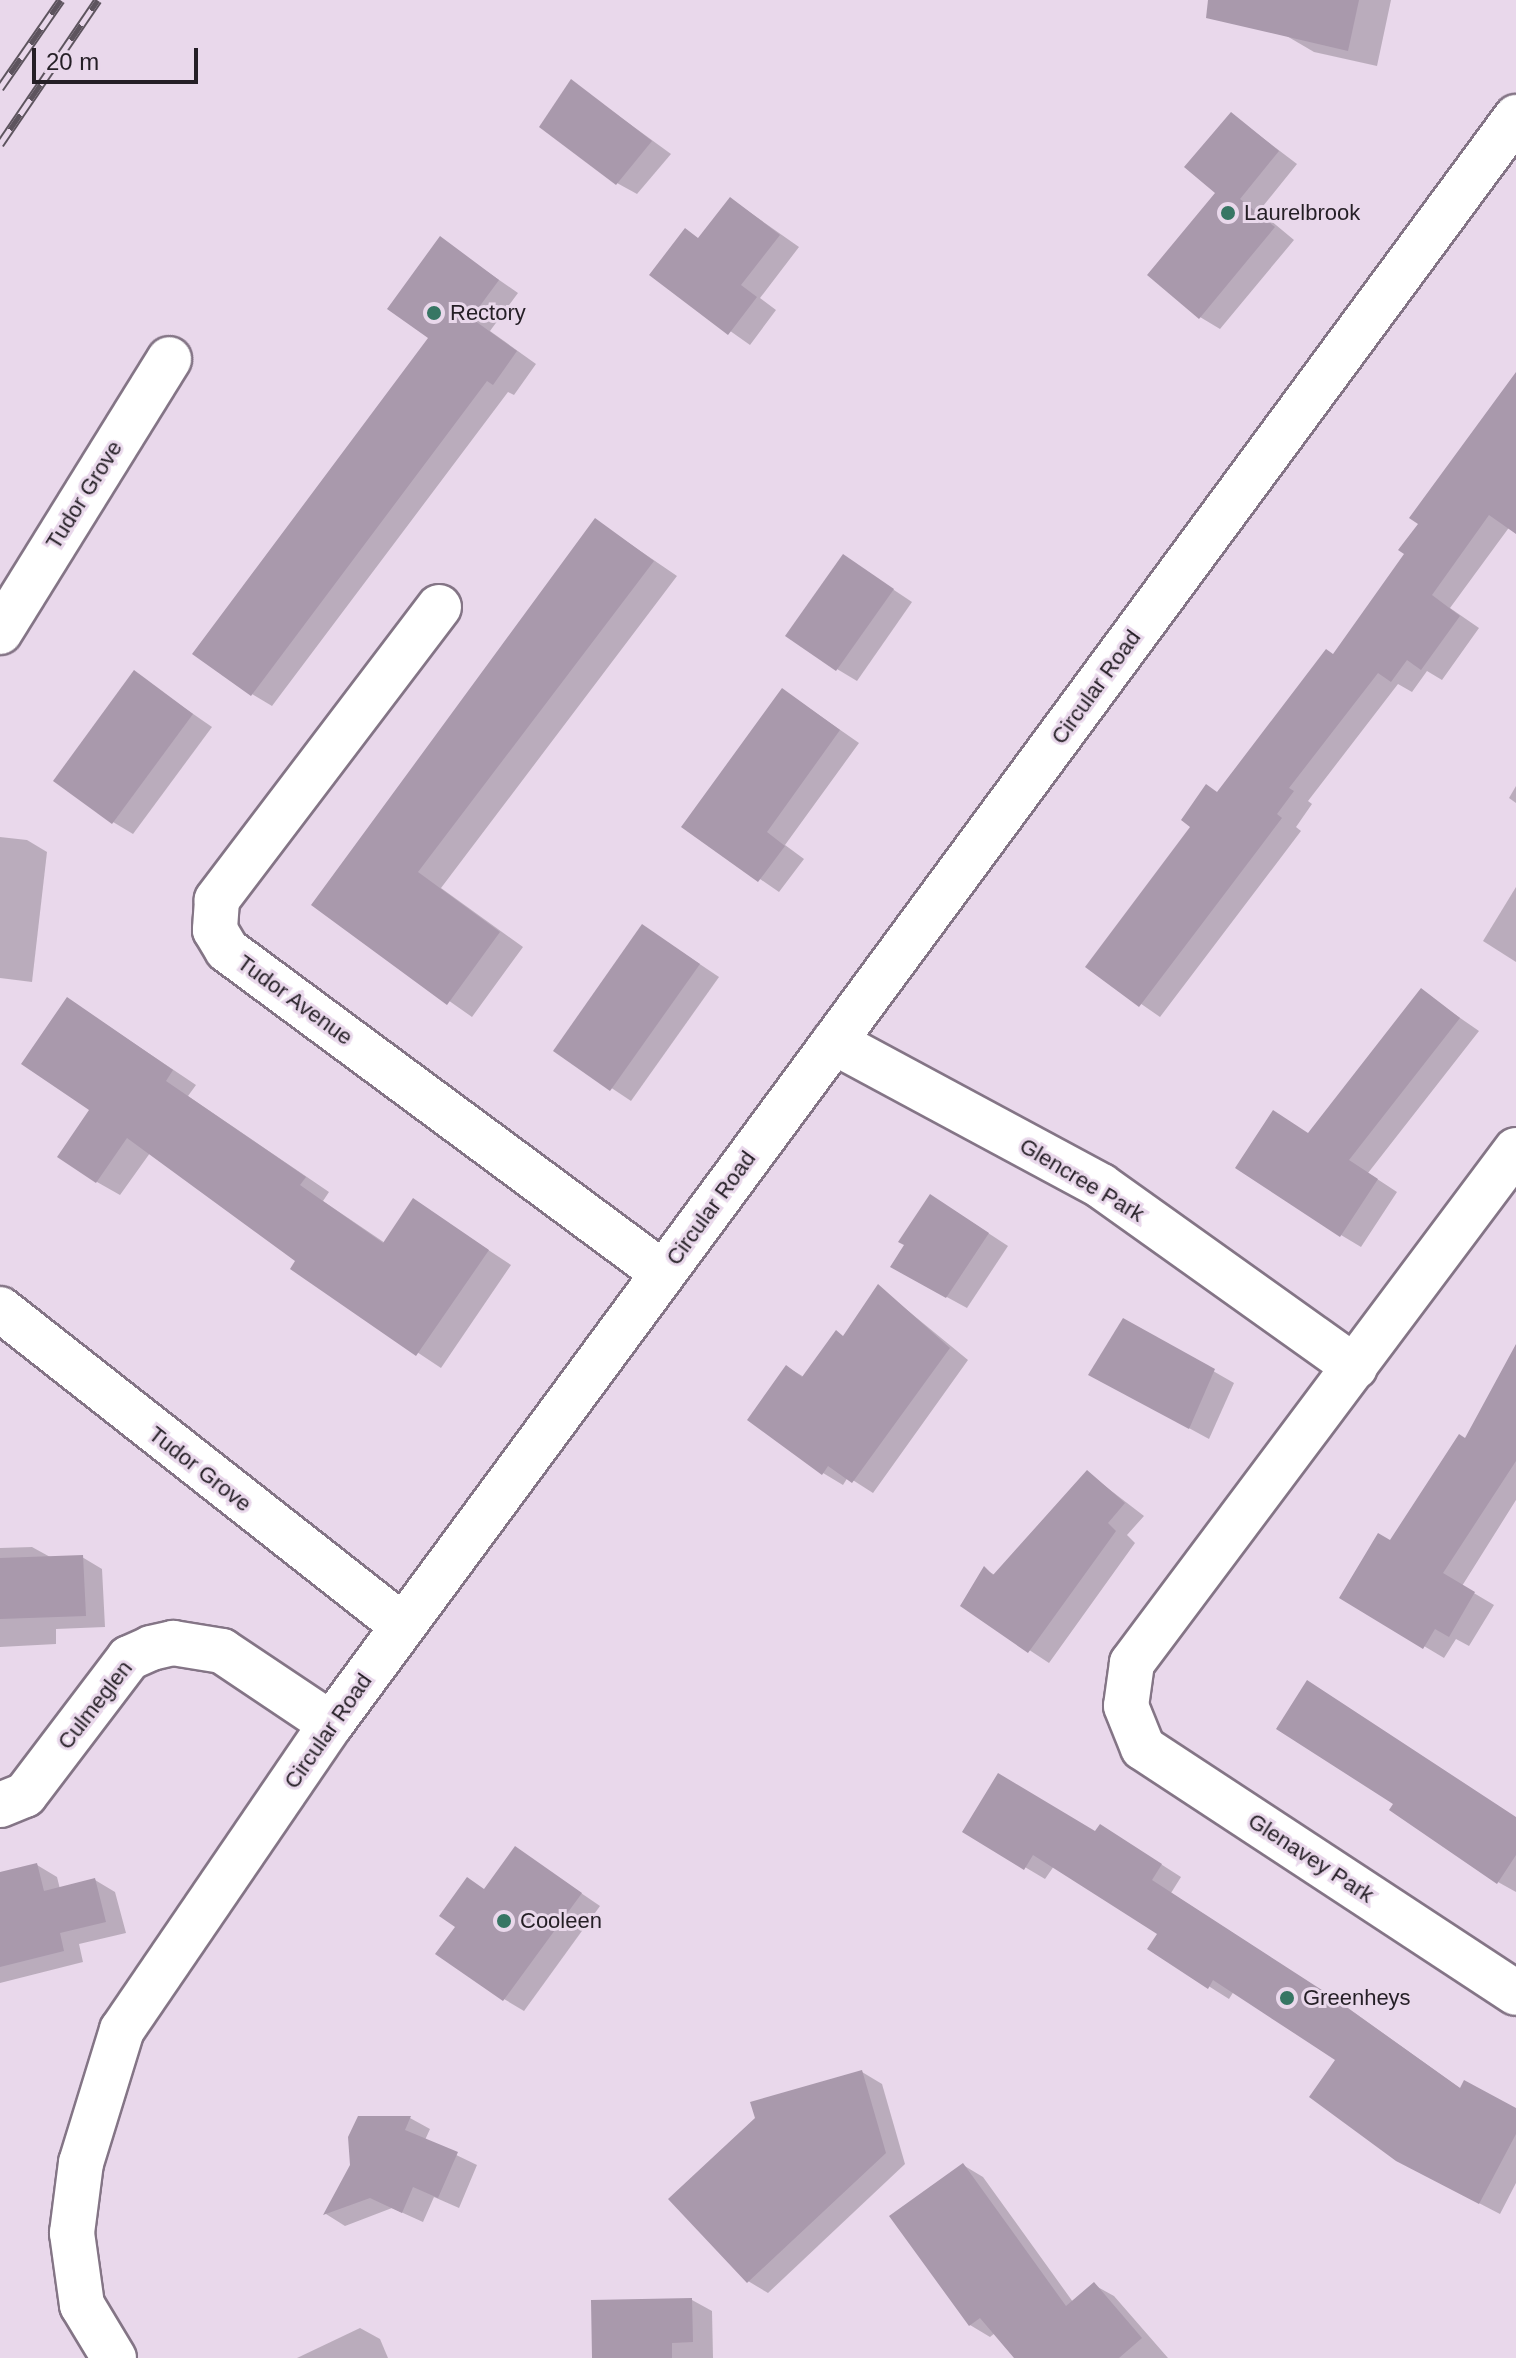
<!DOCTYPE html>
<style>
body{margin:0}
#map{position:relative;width:1516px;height:2358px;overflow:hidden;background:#e9d8eb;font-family:Helvetica,sans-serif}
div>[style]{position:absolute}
.shadow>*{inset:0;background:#0003}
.building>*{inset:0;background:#a999ac}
.roads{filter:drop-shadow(2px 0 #847586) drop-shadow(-2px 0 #847586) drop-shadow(0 2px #847586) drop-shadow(0 -2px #847586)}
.minor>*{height:44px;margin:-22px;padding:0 22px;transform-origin:22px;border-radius:22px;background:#fff}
.rail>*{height:9px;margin-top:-4.5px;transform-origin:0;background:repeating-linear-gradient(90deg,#e9d8eb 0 18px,#5d545e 0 36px);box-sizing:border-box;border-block:2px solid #5d545e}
.dots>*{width:22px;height:22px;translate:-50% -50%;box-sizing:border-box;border:4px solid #e9d8eb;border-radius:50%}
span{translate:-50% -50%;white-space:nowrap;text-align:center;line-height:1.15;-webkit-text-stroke:6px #e9d8eb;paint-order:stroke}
.poi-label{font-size:22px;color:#251f26}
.left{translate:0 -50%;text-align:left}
.street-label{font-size:22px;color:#251f26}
.scale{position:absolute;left:32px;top:48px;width:166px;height:36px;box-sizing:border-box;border:4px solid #251f26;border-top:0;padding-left:10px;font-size:24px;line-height:28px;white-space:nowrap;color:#251f26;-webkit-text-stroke:6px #e9d8eb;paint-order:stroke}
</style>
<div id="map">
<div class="shadow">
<div style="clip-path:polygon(1292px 0,1391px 0,1377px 66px,1314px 52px,1285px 35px)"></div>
<div style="clip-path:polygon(572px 82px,671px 154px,637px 194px,617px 183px)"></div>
<div style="clip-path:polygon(1231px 114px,1297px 164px,1259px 211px,1294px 240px,1220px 329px,1200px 317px)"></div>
<div style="clip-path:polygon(731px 199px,799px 247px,760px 298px,776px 310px,750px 345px,651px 275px,700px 239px)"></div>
<div style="clip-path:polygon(440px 239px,518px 293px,490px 331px,536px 364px,514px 395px,508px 392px,272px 706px,252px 694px,430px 338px)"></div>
<div style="clip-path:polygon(1516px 375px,1516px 518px,1450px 608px,1479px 628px,1442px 680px,1427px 671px,1412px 692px,1398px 684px,1308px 801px,1312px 804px,1296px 827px,1301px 831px,1160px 1017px,1088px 967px,1219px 794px,1334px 656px,1407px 553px)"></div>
<div style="clip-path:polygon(595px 520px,677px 576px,441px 888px,523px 947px,472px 1017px,313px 905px)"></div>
<div style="clip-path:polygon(843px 556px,912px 602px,857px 681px,837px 669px)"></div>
<div style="clip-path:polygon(134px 673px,212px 727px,133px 834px,113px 822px)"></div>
<div style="clip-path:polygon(783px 690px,859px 743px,785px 845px,804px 859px,779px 892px,684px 827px)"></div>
<div style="clip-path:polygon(1516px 786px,1516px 803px,1509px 798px)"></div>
<div style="clip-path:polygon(0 837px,27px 840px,47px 852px,32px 982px,0 978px)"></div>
<div style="clip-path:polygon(1516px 887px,1516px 962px,1483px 941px)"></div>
<div style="clip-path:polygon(643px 926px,719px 977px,631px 1101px,556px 1051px)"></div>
<div style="clip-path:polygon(1421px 991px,1479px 1031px,1368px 1173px,1397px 1192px,1361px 1247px,1341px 1235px,1310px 1135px)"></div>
<div style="clip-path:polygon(68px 999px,196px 1085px,188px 1096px,329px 1192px,323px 1201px,385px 1243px,414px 1201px,511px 1265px,441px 1368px,292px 1269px,298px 1261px,150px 1153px,120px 1195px,97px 1182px,92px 1110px)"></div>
<div style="clip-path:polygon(950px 1208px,1008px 1246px,967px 1308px,912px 1278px)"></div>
<div style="clip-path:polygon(879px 1287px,968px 1360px,873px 1493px,848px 1477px,843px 1485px,823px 1473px,787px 1367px,804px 1377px,845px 1338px)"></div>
<div style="clip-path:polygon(1124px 1320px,1234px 1383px,1209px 1439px,1119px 1390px)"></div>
<div style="clip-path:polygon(1516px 1348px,1516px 1500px,1462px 1586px,1494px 1605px,1469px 1646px,1456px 1639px,1444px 1658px,1342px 1597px,1391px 1543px,1466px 1440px)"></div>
<div style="clip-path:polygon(1088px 1473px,1144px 1516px,1127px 1535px,1135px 1543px,1049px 1663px,963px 1606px,984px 1569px,995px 1575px)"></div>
<div style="clip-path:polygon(32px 1547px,52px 1558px,82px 1557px,102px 1569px,105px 1627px,56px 1629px,56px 1644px,0 1647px,0 1548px)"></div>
<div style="clip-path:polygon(1516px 1818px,1516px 1892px,1498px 1882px)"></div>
<div style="clip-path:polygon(964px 1831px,1120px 1838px,1181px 1877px,1171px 1893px,1348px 2008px,1461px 2089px,1516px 2110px,1516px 2183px,1500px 2214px,1419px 2172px,1338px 2060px,1234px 1991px,1229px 1999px,1150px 1949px,1160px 1933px,1054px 1866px,1045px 1879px)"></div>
<div style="clip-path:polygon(515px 1848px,600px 1906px,524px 2011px,504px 1999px,457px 1927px)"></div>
<div style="clip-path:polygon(37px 1865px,57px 1877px,60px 1889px,95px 1880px,115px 1892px,126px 1933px,79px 1944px,83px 1962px,0 1983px,0 1874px)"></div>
<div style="clip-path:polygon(862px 2072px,882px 2084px,905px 2164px,768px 2293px,748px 2281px)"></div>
<div style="clip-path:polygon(359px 2118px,410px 2118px,430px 2129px,425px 2140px,477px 2165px,459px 2208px,434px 2197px,423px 2222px,392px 2208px,345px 2226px,326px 2214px,352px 2165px)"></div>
<div style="clip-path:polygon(963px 2165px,983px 2177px,1073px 2302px,1094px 2285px,1114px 2296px,1168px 2358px,1017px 2358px,995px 2333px,990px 2337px,970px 2325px,892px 2216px)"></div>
<div style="clip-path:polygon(692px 2300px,712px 2311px,713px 2358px,594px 2358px)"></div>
<div style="clip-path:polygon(360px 2328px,380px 2339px,388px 2358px,297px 2358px)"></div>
</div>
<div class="building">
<div style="clip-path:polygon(1208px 0,1359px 0,1348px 51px,1206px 18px)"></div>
<div style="clip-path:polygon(571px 79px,652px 141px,616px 185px,539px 127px)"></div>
<div style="clip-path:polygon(1231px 112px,1279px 151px,1240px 199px,1275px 227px,1199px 319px,1147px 275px,1215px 193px,1184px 167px)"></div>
<div style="clip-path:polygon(730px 197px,780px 235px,741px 285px,757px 297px,728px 335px,649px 275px,685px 228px,698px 238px)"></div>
<div style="clip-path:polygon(440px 236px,499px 280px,471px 318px,517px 351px,493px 385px,487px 381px,251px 696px,192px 654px,428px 338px,387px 309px)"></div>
<div style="clip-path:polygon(1516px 372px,1516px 534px,1489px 515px,1432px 595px,1460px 616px,1421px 670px,1407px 660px,1391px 682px,1378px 673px,1289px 788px,1294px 791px,1277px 814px,1282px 818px,1139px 1007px,1085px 967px,1190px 827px,1181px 820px,1206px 784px,1217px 792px,1326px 649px,1333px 654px,1404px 554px,1398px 550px,1418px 524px,1409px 518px)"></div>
<div style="clip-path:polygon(595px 518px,654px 561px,418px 872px,500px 932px,447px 1005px,311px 905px)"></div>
<div style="clip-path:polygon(843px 554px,894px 589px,836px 671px,785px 636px)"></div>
<div style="clip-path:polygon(134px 670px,193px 714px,112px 824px,53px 781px)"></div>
<div style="clip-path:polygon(782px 688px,840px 730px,767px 832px,785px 846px,758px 882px,681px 827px)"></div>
<div style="clip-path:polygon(642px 924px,700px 964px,610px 1091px,553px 1051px)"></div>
<div style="clip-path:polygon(1421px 988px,1460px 1018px,1349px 1160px,1378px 1179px,1340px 1237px,1235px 1168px,1273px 1110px,1308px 1133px)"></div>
<div style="clip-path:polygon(67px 997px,173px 1070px,166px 1081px,306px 1177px,300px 1185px,383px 1243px,413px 1198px,489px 1250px,416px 1356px,290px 1269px,295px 1261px,127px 1138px,96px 1183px,57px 1157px,89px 1110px,21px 1064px)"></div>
<div style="clip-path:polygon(930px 1194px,989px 1233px,946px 1298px,890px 1267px,904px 1245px,898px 1242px)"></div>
<div style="clip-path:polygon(878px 1284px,950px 1348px,852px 1483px,828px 1466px,822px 1475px,747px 1420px,786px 1365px,802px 1377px,836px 1330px,843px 1336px)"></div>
<div style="clip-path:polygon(1123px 1318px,1215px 1369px,1189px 1429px,1088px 1375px)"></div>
<div style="clip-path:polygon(1516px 1344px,1516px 1461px,1443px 1573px,1475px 1592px,1449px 1637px,1435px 1629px,1423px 1649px,1339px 1598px,1378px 1533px,1390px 1540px,1459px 1434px,1465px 1438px)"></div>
<div style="clip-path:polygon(1087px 1470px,1125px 1503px,1108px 1523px,1116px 1531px,1028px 1653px,960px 1606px,984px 1566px,993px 1575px)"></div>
<div style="clip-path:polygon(83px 1555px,86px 1616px,0 1619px,0 1558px)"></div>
<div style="clip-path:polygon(1307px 1680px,1516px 1817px,1516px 1855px,1497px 1884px,1389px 1810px,1393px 1804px,1276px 1729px)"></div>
<div style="clip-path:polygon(998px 1773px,1095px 1831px,1100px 1824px,1162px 1864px,1152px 1880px,1328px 1994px,1460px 2088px,1464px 2080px,1516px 2108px,1516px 2134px,1479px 2204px,1396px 2161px,1309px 2097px,1335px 2060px,1213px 1980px,1208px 1989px,1147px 1949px,1157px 1934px,1033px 1855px,1024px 1870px,962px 1832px)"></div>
<div style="clip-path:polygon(515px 1846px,582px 1893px,503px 2001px,435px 1954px,455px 1927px,439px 1916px,467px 1877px,484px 1889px)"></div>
<div style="clip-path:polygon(37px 1863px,44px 1891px,95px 1878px,106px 1922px,60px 1933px,64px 1951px,0 1967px,0 1872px)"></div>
<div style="clip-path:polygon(862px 2070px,886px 2153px,747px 2283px,668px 2199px,755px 2118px,750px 2102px)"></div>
<div style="clip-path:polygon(358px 2116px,411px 2116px,405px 2130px,458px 2152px,438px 2198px,413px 2187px,402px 2213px,370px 2198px,323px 2215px,350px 2165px,348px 2137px)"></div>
<div style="clip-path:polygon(963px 2163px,1066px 2306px,1094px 2282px,1142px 2338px,1119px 2358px,1014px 2358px,980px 2318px,969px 2326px,889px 2216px)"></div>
<div style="clip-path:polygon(692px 2298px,693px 2342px,672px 2343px,672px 2358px,592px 2358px,591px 2300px)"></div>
</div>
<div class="roads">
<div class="minor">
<div style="left:439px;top:607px;width:368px;rotate:127.2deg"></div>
<div style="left:217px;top:900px;width:30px;rotate:94deg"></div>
<div style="left:215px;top:930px;width:23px;rotate:59deg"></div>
<div style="left:227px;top:950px;width:543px;rotate:36.53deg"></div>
<div style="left:0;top:632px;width:321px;rotate:-58.2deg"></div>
<div style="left:834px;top:1042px;width:303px;rotate:28.3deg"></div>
<div style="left:1101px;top:1186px;width:312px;rotate:35.5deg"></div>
<div style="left:1516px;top:1150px;width:641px;rotate:126.82deg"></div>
<div style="left:1132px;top:1663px;width:43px;rotate:97.9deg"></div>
<div style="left:1126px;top:1706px;width:45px;rotate:68deg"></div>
<div style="left:1143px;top:1748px;width:446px;rotate:33.3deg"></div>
<div style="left:0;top:1309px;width:513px;rotate:38.19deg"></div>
<div style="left:0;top:1805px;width:27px;rotate:-22deg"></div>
<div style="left:25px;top:1795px;width:172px;rotate:-52.8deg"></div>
<div style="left:129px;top:1658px;width:24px;rotate:-24deg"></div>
<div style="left:151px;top:1648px;width:23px;rotate:-13deg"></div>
<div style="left:173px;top:1643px;width:50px;rotate:9.3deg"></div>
<div style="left:222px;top:1651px;width:131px;rotate:33.8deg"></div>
<div style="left:114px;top:2358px;width:62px;rotate:-121.1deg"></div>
<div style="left:82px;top:2305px;width:73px;rotate:-97.9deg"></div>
<div style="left:72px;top:2233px;width:71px;rotate:-82.7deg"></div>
<div style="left:81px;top:2163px;width:139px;rotate:-72.9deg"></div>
<div style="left:122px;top:2030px;width:371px;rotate:-55.7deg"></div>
<div style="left:331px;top:1724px;width:1997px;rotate:-53.59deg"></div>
</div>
</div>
<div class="rail">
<div style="left:0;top:88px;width:107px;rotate:-55.3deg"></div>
<div style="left:0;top:144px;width:174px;rotate:-55.8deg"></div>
</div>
<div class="dots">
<div style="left:1228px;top:213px;background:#377664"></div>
<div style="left:434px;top:313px;background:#377664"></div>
<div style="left:504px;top:1921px;background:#377664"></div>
<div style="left:1287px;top:1998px;background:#377664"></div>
</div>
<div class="poi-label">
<span class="left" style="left:1244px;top:213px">Laurelbrook</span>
<span class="left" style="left:450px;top:313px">Rectory</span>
<span class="left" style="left:520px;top:1921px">Cooleen</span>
<span class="left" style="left:1303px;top:1998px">Greenheys</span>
</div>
<div class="street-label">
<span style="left:84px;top:495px;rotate:-58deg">Tudor Grove</span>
<span style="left:1096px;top:687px;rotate:-54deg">Circular Road</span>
<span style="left:295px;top:1000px;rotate:36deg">Tudor Avenue</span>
<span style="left:1082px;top:1180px;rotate:31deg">Glencree Park</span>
<span style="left:711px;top:1208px;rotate:-54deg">Circular Road</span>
<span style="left:200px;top:1469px;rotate:38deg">Tudor Grove</span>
<span style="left:95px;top:1705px;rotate:-52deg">Culmeglen</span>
<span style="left:328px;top:1731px;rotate:-55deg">Circular Road</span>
<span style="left:1311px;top:1858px;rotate:33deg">Glenavey Park</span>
</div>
<div class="scale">20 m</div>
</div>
